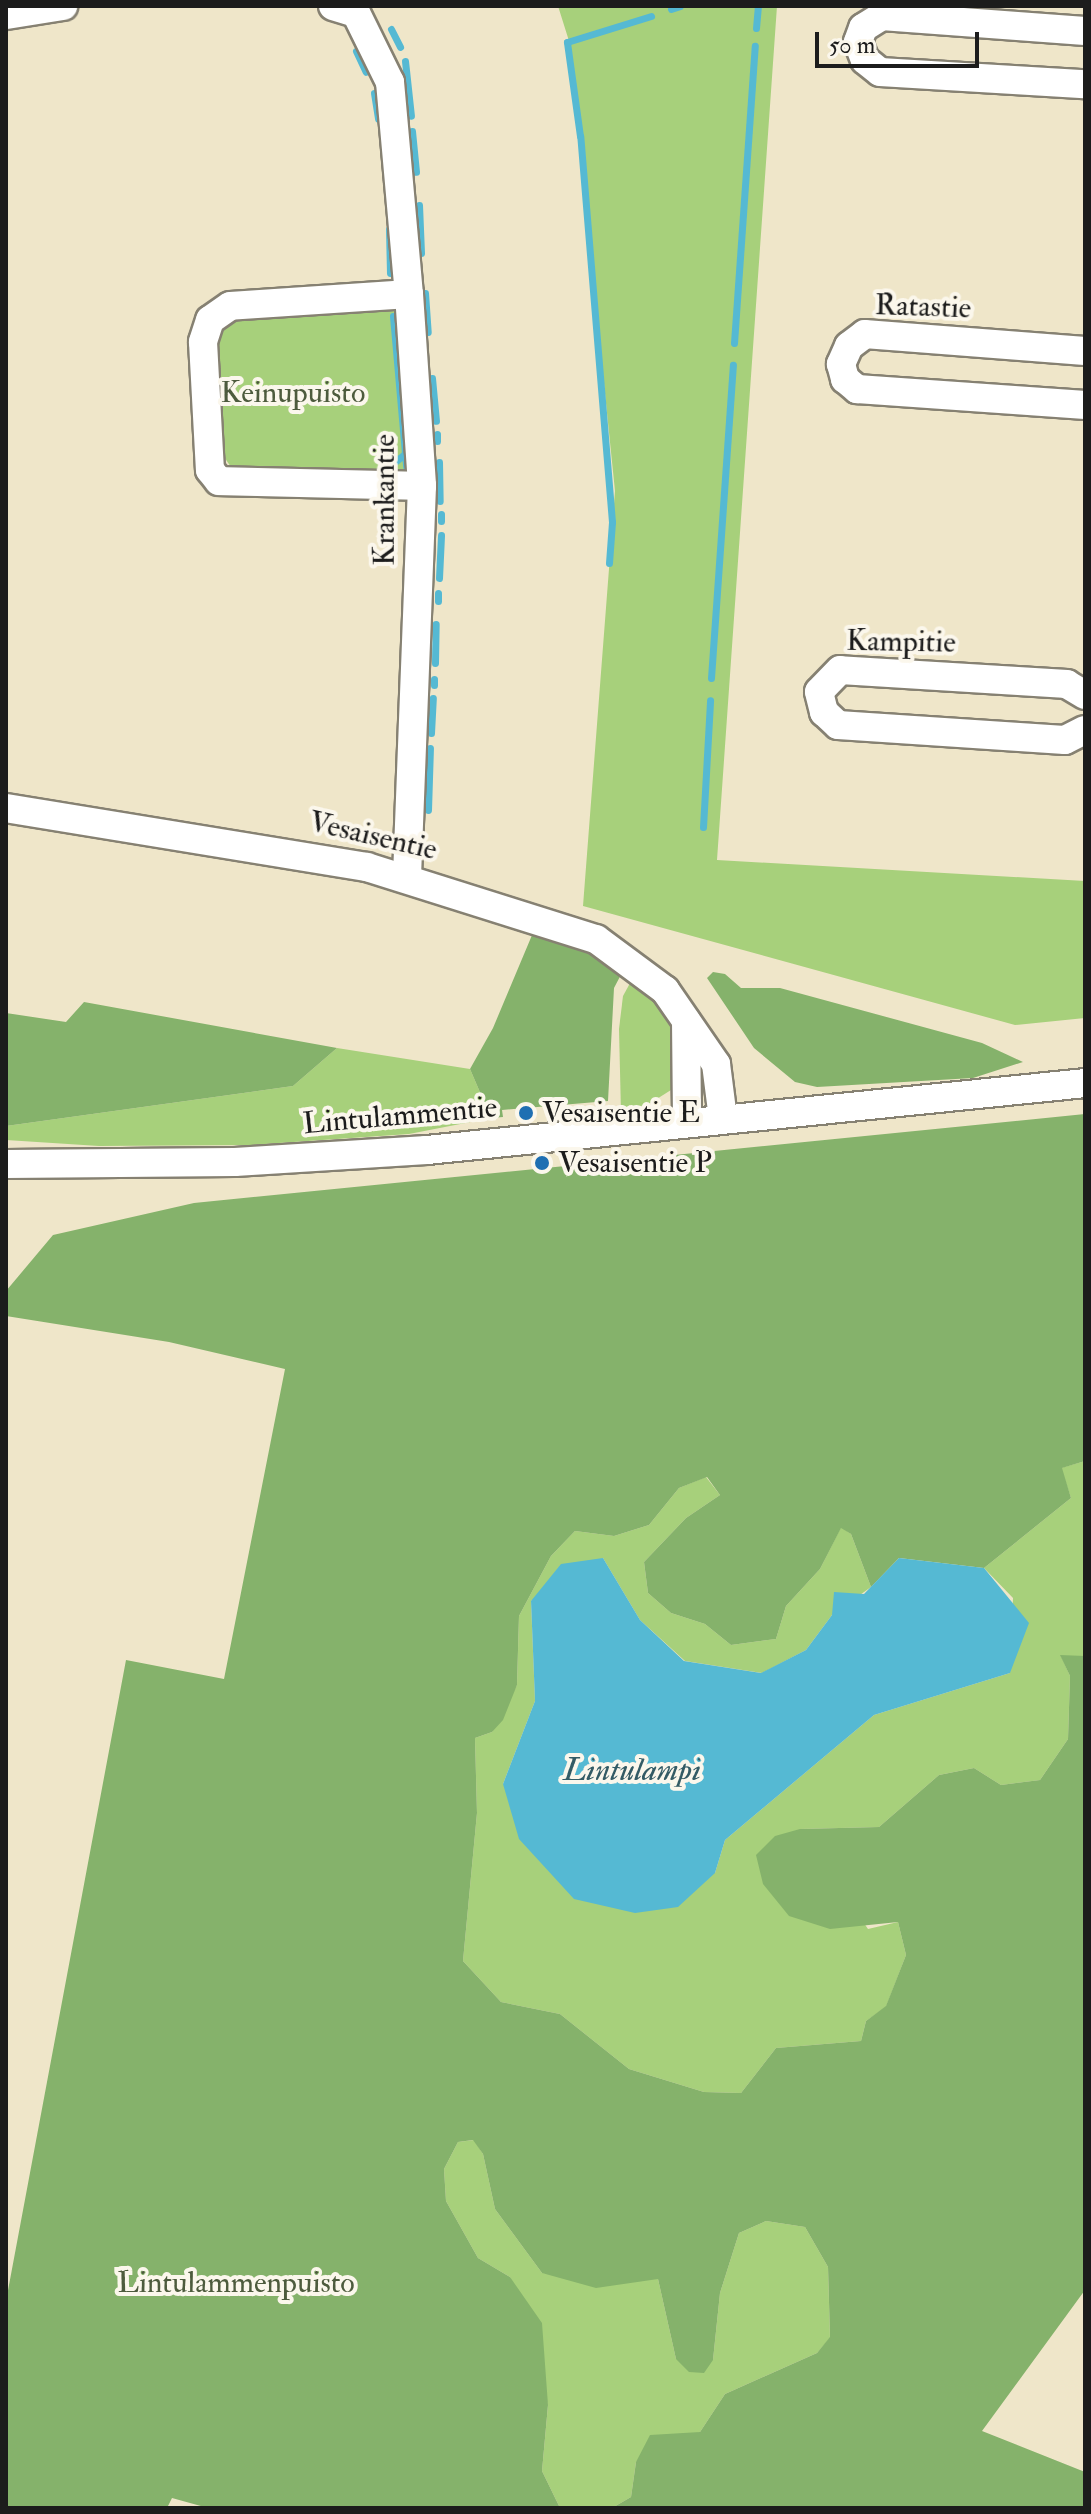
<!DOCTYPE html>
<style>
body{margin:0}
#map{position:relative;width:1091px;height:2514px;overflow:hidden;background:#efe6c9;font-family:"IM FELL Double Pica",serif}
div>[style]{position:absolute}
.green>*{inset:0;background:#a7d07b}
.forest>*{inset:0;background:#85b26b}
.water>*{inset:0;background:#55b9d3}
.stream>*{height:7px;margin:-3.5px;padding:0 3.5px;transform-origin:3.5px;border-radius:3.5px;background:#55b9d3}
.roads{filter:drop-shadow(2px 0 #868172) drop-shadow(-2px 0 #868172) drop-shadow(0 2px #868172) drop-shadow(0 -2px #868172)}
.minor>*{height:28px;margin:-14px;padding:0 14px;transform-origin:14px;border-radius:14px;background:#fff}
.dots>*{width:22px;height:22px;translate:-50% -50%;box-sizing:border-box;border:4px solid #fbf7ec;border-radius:50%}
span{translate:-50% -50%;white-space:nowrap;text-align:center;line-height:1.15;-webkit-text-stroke:8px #fbf7ec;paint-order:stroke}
.street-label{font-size:30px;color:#1c1c1c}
.park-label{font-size:30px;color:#4d5b3d}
.poi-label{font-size:30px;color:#1c1c1c}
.left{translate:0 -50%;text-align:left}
.water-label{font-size:32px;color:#335b65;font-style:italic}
.frame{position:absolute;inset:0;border:8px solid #1c1c1c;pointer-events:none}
.scale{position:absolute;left:815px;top:32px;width:164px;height:36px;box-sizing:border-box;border:4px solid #1c1c1c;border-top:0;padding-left:10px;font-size:24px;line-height:28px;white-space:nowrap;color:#1c1c1c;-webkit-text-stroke:6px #fbf7ec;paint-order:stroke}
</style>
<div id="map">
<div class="green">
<div style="clip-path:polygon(558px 6px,777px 6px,717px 860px,1085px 881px,1085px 1018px,1015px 1025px,583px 906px,615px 491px,569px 41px)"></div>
<div style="clip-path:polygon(391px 305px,401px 310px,414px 464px,405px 475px,233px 470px,220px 451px,215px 344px,233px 315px)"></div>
<div style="clip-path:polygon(635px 974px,654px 991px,676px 1030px,679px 1070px,671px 1090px,641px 1109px,621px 1113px,619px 1029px,623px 996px)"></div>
<div style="clip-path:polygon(337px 1048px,470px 1069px,491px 1118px,409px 1134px,252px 1145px,99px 1146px,6px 1140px,6px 1126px,293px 1086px)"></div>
<div style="clip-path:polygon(1085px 1461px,1085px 1656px,1061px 1656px,1070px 1676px,1068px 1739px,1040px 1780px,1001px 1785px,974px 1768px,939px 1775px,879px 1827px,800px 1829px,868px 1929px,898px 1922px,906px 1955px,886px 2007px,866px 2021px,861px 2041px,776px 2048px,741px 2093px,704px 2092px,629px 2069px,560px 2014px,501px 2002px,463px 1961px,477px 1813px,475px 1738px,492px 1732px,517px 1685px,519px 1616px,551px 1556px,575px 1531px,614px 1536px,649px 1525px,679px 1488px,706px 1477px,720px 1495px,686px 1518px,644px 1562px,648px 1593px,671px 1613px,705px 1624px,731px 1645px,776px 1639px,786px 1606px,820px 1569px,841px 1527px,851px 1534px,871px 1587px,832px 1615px,806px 1650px,762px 1673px,685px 1661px,640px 1620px,603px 1558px,531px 1601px,535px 1701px,503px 1784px,715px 1873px,725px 1840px,874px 1715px,1010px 1673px,1013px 1598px,984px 1568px,1071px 1498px,1061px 1468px)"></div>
<div style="clip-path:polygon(474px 2140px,483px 2154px,495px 2209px,542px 2273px,658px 2279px,676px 2359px,713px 2360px,720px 2293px,739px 2233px,766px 2221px,805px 2227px,828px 2267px,830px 2338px,817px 2353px,725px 2394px,700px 2432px,636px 2462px,631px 2497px,612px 2508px,560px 2508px,542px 2471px,548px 2405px,510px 2277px,478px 2258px,446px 2201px,444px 2169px,458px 2142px)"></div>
</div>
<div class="forest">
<div style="clip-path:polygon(535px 928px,625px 967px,614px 988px,608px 1101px,502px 1110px,503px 1117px,491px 1118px,470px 1069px,493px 1028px)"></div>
<div style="clip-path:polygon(713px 972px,725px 974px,741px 988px,780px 988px,982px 1043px,1023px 1062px,973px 1078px,817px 1087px,795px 1082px,754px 1048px,707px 978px)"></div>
<div style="clip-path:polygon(84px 1002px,337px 1048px,293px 1086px,6px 1126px,6px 1013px,66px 1022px)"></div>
<div style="clip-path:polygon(1085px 1114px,1085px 1461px,1062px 1468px,1071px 1498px,984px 1568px,899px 1558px,871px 1587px,851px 1534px,841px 1528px,820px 1569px,786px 1606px,776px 1639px,731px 1645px,705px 1624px,671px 1613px,648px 1593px,644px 1562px,686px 1518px,720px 1495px,707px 1477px,679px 1488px,649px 1525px,614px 1536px,575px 1531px,551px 1556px,519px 1616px,517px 1685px,503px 1720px,492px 1732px,475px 1738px,477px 1813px,463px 1961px,501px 2002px,560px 2014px,629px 2069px,704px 2092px,741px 2093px,776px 2048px,861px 2041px,866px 2021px,886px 2006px,906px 1955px,898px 1922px,830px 1929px,789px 1916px,763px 1884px,756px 1855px,775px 1836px,800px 1829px,879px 1827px,939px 1775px,974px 1768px,1001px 1785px,1040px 1780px,1068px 1739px,1070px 1676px,1060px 1655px,1085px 1656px,1085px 2290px,982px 2431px,1085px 2472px,1085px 2508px,612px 2508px,631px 2497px,636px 2462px,650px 2435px,700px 2432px,725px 2394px,817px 2353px,830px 2337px,828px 2267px,805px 2227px,766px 2221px,739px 2233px,720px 2293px,713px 2360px,704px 2373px,689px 2372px,676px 2359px,658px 2279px,596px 2288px,542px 2273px,495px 2209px,483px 2154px,473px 2140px,458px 2142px,444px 2169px,446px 2201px,478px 2258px,510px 2277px,542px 2323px,548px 2405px,542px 2471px,560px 2508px,208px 2508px,172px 2498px,167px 2508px,6px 2508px,6px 2301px,126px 1660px,224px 1679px,285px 1369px,169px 1342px,6px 1316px,6px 1291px,53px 1235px,194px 1203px)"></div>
</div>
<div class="water">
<div style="clip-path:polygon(603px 1558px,640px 1620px,684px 1661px,761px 1673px,806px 1650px,832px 1615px,834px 1592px,864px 1594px,899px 1558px,984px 1568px,1029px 1623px,1010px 1673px,874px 1715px,725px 1840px,715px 1873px,678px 1907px,635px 1913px,574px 1899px,519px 1839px,503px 1784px,535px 1701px,531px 1601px,561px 1564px)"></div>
</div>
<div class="stream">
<div style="left:671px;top:9px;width:9px;rotate:-18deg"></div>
<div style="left:756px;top:28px;width:22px;rotate:-85deg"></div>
<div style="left:391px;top:29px;width:20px;rotate:63deg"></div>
<div style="left:356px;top:51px;width:23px;rotate:65deg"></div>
<div style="left:405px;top:61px;width:55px;rotate:83.8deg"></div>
<div style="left:374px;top:93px;width:26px;rotate:81deg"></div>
<div style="left:412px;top:131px;width:41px;rotate:84.4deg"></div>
<div style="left:419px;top:205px;width:48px;rotate:87.6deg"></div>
<div style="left:389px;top:229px;width:44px;rotate:88.7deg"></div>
<div style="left:425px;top:293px;width:39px;rotate:86deg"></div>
<div style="left:393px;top:316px;width:151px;rotate:85deg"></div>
<div style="left:734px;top:343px;width:298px;rotate:-86deg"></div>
<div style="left:432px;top:378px;width:43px;rotate:84.7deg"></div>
<div style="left:437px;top:434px;width:7px;rotate:90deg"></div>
<div style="left:396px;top:461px;width:13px;rotate:-39deg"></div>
<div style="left:439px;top:462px;width:39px;rotate:89deg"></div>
<div style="left:441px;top:514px;width:7px;rotate:90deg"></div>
<div style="left:609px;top:563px;width:41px;rotate:-85.8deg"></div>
<div style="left:612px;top:522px;width:387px;rotate:-94.7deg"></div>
<div style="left:580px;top:136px;width:95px;rotate:-97.9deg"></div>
<div style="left:567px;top:42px;width:88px;rotate:-17.2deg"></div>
<div style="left:439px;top:578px;width:43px;rotate:-87.3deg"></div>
<div style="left:438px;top:601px;width:8px;rotate:-90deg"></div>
<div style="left:435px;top:663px;width:39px;rotate:-89deg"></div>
<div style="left:711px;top:678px;width:314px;rotate:-86deg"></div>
<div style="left:434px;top:685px;width:6px;rotate:-90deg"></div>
<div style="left:431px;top:733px;width:35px;rotate:-87deg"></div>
<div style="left:428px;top:810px;width:62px;rotate:-88.2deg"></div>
<div style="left:703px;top:827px;width:127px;rotate:-86.8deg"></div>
</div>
<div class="roads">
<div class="minor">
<div style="left:333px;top:6px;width:24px;rotate:17deg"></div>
<div style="left:356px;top:13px;width:77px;rotate:63.8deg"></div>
<div style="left:390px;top:82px;width:213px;rotate:84.9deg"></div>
<div style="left:409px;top:294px;width:192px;rotate:86.1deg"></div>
<div style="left:422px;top:486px;width:390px;rotate:92.2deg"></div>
<div style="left:6px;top:15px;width:58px;rotate:-9deg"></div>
<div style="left:1085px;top:31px;width:204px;rotate:-175.8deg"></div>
<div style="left:882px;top:16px;width:22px;rotate:148deg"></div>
<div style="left:863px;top:28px;width:15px;rotate:110deg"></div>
<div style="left:858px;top:42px;width:19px;rotate:69deg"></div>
<div style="left:865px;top:60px;width:19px;rotate:39deg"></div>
<div style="left:880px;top:72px;width:205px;rotate:3.4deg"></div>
<div style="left:409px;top:294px;width:179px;rotate:176.2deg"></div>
<div style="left:230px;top:306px;width:24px;rotate:145deg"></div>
<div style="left:210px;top:320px;width:23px;rotate:108deg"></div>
<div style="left:203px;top:342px;width:128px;rotate:86.9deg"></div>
<div style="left:210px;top:470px;width:14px;rotate:51deg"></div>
<div style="left:219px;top:481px;width:203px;rotate:1.4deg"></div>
<div style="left:1085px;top:351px;width:221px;rotate:-175.6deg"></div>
<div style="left:865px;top:334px;width:20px;rotate:143deg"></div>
<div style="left:849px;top:346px;width:20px;rotate:114deg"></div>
<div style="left:841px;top:364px;width:16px;rotate:75deg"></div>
<div style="left:845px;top:379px;width:16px;rotate:40deg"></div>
<div style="left:857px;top:389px;width:229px;rotate:4deg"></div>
<div style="left:1085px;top:695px;width:21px;rotate:-149deg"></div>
<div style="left:1067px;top:684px;width:227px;rotate:-176.5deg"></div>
<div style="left:840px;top:670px;width:30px;rotate:134deg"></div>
<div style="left:819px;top:692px;width:21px;rotate:76deg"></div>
<div style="left:824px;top:712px;width:19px;rotate:43deg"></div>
<div style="left:838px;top:725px;width:227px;rotate:3.8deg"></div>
<div style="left:1065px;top:740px;width:22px;rotate:-27deg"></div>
<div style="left:6px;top:808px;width:366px;rotate:9.3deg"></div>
<div style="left:367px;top:867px;width:240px;rotate:17.5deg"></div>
<div style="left:596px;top:939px;width:86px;rotate:36.5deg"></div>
<div style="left:665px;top:990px;width:90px;rotate:55.4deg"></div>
<div style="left:716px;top:1064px;width:55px;rotate:82.7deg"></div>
<div style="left:686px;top:1021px;width:102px;rotate:89.4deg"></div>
<div style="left:6px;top:1164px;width:229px;rotate:-0.5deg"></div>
<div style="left:235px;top:1162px;width:192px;rotate:-3.6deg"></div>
<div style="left:427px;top:1150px;width:661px;rotate:-5.81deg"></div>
</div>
</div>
<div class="dots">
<div style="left:526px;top:1113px;background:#1f6fb2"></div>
<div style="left:542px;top:1163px;background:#1f6fb2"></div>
</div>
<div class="street-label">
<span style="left:923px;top:307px;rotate:2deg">Ratastie</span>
<span style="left:385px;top:500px;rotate:-90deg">Krankantie</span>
<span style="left:901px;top:642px;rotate:1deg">Kampitie</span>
<span style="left:373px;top:836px;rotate:13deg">Vesaisentie</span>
<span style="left:400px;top:1116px;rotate:-5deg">Lintulammentie</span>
</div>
<div class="park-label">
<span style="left:293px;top:393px">Keinupuisto</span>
<span style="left:236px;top:2283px">Lintulammenpuisto</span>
</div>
<div class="poi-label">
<span class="left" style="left:542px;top:1113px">Vesaisentie E</span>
<span class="left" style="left:558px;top:1163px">Vesaisentie P</span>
</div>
<div class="water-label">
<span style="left:632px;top:1770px">Lintulampi</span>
</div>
<div class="frame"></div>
<div class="scale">50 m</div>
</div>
